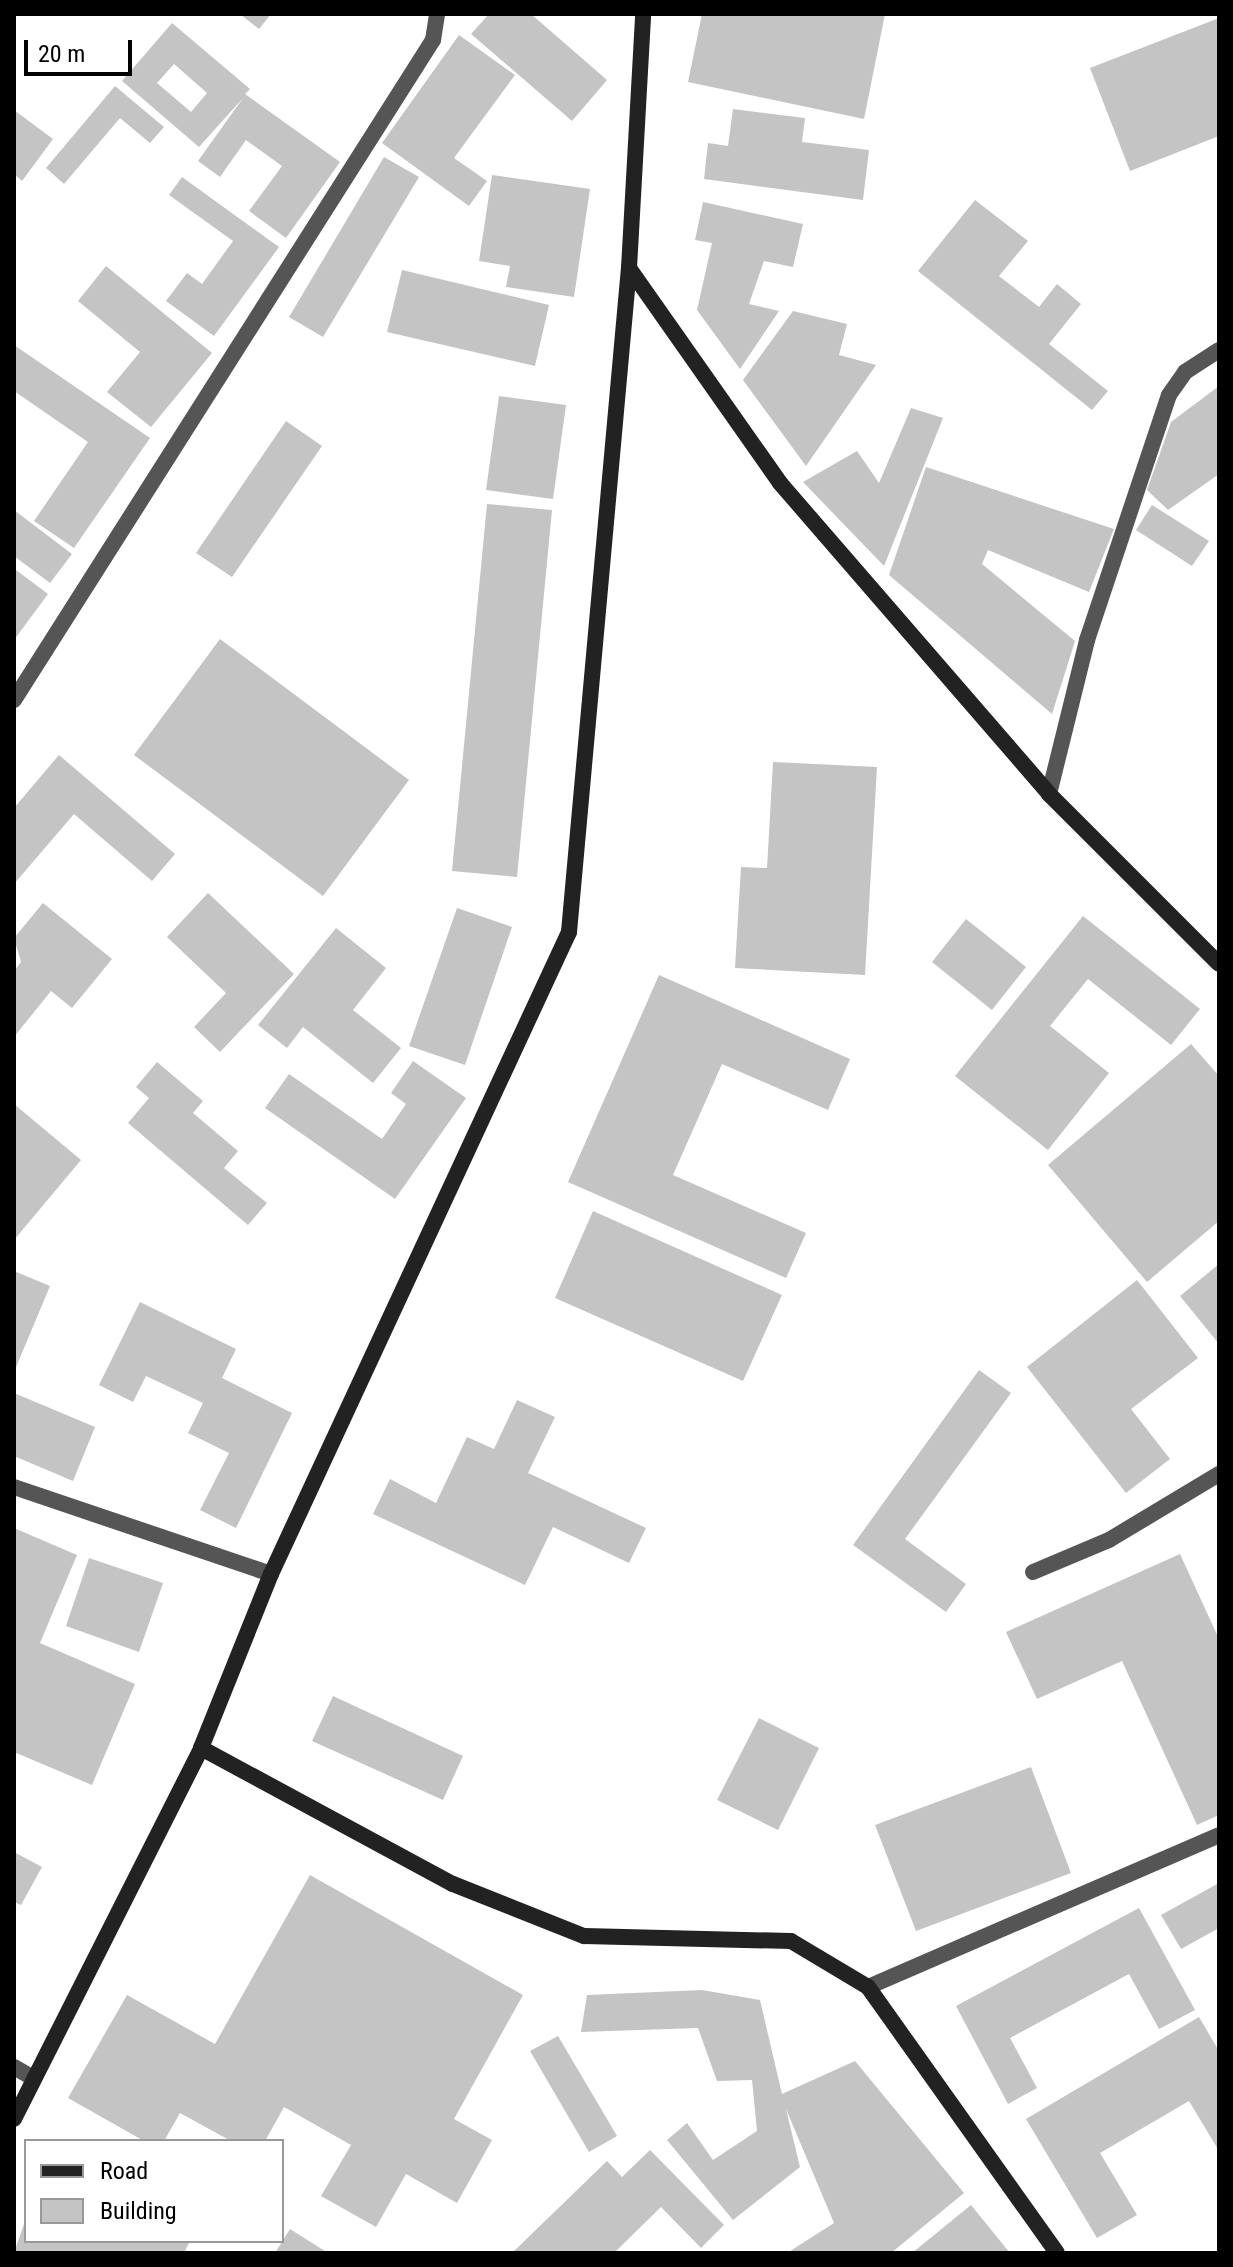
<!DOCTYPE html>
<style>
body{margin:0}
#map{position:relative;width:1233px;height:2267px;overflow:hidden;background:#fff;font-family:"Roboto Condensed",sans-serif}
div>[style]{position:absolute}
.building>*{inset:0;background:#c4c4c4}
.street>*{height:16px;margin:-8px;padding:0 8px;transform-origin:8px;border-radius:8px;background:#555}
.secondary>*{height:16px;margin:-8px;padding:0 8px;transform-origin:8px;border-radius:8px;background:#222}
span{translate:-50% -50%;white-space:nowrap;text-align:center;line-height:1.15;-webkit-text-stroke:8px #fff;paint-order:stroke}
.frame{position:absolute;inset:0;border:16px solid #000;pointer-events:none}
.legend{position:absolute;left:24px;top:2139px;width:260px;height:104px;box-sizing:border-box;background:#fff;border:2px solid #999;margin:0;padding:10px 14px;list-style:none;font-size:24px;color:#000}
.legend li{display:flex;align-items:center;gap:16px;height:40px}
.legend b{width:40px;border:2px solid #999}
.scale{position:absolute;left:24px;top:40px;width:108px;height:36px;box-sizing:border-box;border:4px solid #000;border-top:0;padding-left:10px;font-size:24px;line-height:28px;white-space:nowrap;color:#000;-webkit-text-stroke:6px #fff;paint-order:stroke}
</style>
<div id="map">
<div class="building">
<div style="clip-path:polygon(240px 14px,271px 14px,259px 29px)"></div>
<div style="clip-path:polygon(489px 14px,531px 14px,607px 80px,572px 121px,471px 34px)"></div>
<div style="clip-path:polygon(702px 14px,885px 14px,864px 119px,688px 82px)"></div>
<div style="clip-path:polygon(1219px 18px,1219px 136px,1130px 171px,1090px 68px)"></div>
<div style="clip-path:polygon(evenodd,172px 23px,250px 89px,245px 94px,340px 162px,286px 238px,249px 211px,282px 166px,246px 140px,220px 177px,198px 161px,243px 98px,199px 147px,122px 81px,172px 23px,174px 64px,207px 93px,191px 112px,157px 83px,174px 64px)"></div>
<div style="clip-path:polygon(459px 35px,515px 75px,454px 158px,487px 181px,469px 206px,382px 143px)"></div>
<div style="clip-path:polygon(115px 86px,164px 127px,150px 143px,120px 118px,64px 184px,46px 168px)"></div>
<div style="clip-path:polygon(733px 109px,805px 118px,802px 142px,869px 150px,863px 200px,704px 179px,708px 143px,728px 146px)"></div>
<div style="clip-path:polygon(14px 110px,53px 139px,22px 181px,14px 174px)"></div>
<div style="clip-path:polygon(384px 157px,419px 177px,323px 337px,289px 317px)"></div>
<div style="clip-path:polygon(492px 175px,590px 189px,574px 297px,506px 287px,510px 266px,479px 261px)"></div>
<div style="clip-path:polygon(182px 177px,279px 247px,214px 336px,166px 301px,187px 273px,202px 284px,233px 241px,169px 195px)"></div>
<div style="clip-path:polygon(975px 200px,1028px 241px,999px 276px,1039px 307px,1057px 284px,1081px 304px,1049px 344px,1108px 391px,1092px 410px,918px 271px)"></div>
<div style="clip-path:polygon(703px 202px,803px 224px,793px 267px,764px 261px,749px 304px,779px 311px,740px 369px,697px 310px,712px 243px,695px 240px)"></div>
<div style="clip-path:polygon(106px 266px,212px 353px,151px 427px,107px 392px,140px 352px,78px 301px)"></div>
<div style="clip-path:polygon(402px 270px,549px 305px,535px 366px,387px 332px)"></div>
<div style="clip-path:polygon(793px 311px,847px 324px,839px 355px,876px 365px,806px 466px,743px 380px)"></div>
<div style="clip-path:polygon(14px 345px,150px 438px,74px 548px,34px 521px,88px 442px,14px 391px)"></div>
<div style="clip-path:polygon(1219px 386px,1219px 474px,1168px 510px,1147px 490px,1171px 422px)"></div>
<div style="clip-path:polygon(499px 396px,566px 405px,553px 499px,486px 490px)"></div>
<div style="clip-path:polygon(911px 408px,943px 418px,884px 566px,803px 482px,857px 451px,879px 483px)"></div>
<div style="clip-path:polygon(286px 421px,322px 446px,232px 577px,196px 553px)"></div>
<div style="clip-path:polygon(926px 467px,1114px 529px,1089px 592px,988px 550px,982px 564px,1075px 641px,1052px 714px,889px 575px)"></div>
<div style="clip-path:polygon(487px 504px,552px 510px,517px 877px,452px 871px)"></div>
<div style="clip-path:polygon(1152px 505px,1209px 541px,1192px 566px,1136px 530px)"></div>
<div style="clip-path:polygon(14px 510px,72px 554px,50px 583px,14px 556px)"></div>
<div style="clip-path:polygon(16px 570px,48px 594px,14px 640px,14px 573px)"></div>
<div style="clip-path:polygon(220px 639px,409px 780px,323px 896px,134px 755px)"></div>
<div style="clip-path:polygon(59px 755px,175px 854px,152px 881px,74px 814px,14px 884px,14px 808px)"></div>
<div style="clip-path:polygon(773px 762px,877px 767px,865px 975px,735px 968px,741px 867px,767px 868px)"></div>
<div style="clip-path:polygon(208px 893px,294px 974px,220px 1052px,194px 1027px,226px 993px,167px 937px)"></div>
<div style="clip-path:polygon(43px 903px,112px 959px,72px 1008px,51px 991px,14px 1037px,14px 971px,21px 962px,14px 938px)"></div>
<div style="clip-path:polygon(457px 908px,512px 927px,465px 1065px,409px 1046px)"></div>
<div style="clip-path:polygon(1083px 916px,1200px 1009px,1171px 1045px,1088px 979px,1050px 1026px,1109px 1073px,1048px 1150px,955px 1076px)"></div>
<div style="clip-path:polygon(966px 919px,1026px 967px,992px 1010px,932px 962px)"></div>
<div style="clip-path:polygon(336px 928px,386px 968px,353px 1010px,401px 1048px,373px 1083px,303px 1027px,287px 1048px,258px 1025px)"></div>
<div style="clip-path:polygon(659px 975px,850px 1059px,828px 1110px,722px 1064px,673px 1175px,806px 1233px,786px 1278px,568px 1182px)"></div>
<div style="clip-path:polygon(1191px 1044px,1219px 1076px,1219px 1221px,1147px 1282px,1048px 1165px)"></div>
<div style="clip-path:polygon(413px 1061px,466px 1098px,395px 1199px,265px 1108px,289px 1074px,382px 1139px,406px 1104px,391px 1093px)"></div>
<div style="clip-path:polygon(157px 1062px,203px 1101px,193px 1113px,238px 1151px,224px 1168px,267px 1203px,248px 1225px,128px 1123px,149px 1098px,136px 1087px)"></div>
<div style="clip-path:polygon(14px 1104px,81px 1160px,14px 1240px)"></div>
<div style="clip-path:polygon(593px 1211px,782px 1295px,743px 1381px,555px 1298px)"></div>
<div style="clip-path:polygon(1219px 1264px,1219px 1344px,1180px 1296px)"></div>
<div style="clip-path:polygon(14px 1271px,50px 1286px,14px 1372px)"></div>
<div style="clip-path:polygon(1137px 1280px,1198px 1358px,1131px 1409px,1170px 1459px,1126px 1493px,1027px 1367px)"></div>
<div style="clip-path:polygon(140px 1302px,236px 1349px,222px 1378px,292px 1413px,236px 1528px,200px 1510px,229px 1453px,188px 1433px,203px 1403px,146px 1376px,133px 1402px,99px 1385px)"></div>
<div style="clip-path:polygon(979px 1370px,1011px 1393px,905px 1539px,966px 1584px,946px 1612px,853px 1545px)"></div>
<div style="clip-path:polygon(14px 1393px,95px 1427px,73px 1481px,14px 1456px)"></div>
<div style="clip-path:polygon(517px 1400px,555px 1417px,528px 1473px,646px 1528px,629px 1563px,553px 1527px,525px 1585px,373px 1514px,390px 1479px,436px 1503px,467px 1437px,494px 1449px)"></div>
<div style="clip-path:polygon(14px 1528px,77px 1555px,40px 1643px,135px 1684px,92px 1785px,14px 1752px)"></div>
<div style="clip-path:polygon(1180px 1554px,1219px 1639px,1219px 1815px,1197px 1825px,1122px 1661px,1037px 1699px,1006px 1632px)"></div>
<div style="clip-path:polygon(89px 1558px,163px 1583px,139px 1652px,66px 1626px)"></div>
<div style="clip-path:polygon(333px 1696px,463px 1756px,443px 1800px,312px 1741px)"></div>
<div style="clip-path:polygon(759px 1718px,819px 1748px,778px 1830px,717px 1800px)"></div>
<div style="clip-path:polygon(1031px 1767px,1071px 1873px,916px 1931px,875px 1825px)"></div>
<div style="clip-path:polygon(14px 1852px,42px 1867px,21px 1905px,14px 1902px)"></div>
<div style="clip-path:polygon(310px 1875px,523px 1995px,454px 2119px,492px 2140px,457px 2203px,406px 2174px,376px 2227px,321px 2196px,351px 2145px,284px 2107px,265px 2141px,231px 2141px,180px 2113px,164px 2141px,144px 2141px,68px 2098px,127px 1995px,215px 2044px)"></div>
<div style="clip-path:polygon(1219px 1883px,1219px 1928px,1181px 1949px,1161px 1915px)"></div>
<div style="clip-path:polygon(1139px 1908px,1195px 2010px,1159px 2029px,1129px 1974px,1010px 2038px,1037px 2088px,1008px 2104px,956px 2006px)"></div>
<div style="clip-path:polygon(702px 1990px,760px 2000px,782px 2094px,855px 2061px,964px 2193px,891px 2253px,787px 2253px,834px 2223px,786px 2109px,800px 2167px,733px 2220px,667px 2140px,687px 2123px,713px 2160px,757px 2131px,752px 2080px,717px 2081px,698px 2028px,581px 2032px,587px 1995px)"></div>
<div style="clip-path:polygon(1199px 2017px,1219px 2051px,1219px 2151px,1189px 2101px,1100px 2153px,1137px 2215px,1097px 2238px,1026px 2119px)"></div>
<div style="clip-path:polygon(558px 2036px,617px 2136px,589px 2152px,530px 2051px)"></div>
<div style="clip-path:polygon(650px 2150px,724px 2225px,701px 2248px,661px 2207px,614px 2253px,512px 2253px,607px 2161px,622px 2177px)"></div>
<div style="clip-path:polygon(971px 2205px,1010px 2253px,912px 2253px)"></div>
<div style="clip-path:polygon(26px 2218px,26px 2241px,190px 2241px,184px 2253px,14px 2253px)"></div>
<div style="clip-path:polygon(290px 2229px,328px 2253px,275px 2253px)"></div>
</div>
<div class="street">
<div style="left:14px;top:700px;width:782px;rotate:-57.59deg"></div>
<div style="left:433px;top:40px;width:26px;rotate:-81deg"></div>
<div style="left:1049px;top:794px;width:159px;rotate:-76.1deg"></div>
<div style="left:1087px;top:640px;width:258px;rotate:-71.5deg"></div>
<div style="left:1169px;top:395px;width:28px;rotate:-55deg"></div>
<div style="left:1185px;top:372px;width:40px;rotate:-32.9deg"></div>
<div style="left:14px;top:1487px;width:271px;rotate:18.7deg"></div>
<div style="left:1033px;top:1572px;width:82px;rotate:-22.8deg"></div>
<div style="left:1109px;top:1540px;width:128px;rotate:-31deg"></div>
<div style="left:868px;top:1987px;width:382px;rotate:-23.4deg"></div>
<div style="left:14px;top:2067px;width:22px;rotate:30deg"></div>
</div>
<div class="secondary">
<div style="left:629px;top:268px;width:263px;rotate:54.9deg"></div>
<div style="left:780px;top:483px;width:411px;rotate:49.1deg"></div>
<div style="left:1049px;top:794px;width:240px;rotate:45deg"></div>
<div style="left:201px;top:1748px;width:286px;rotate:28.4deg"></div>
<div style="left:453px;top:1884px;width:141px;rotate:21.7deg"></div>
<div style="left:584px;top:1936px;width:207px;rotate:1.4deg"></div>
<div style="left:791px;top:1941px;width:90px;rotate:30.9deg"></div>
<div style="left:868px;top:1987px;width:326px;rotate:54.6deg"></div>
<div style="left:14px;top:2119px;width:415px;rotate:-63.2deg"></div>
<div style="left:201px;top:1748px;width:188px;rotate:-68.1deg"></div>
<div style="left:271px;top:1574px;width:708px;rotate:-65.1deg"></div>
<div style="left:569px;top:932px;width:667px;rotate:-84.84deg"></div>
<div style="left:629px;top:268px;width:254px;rotate:-86.8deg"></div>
</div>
<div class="frame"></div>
<ul class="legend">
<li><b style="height:10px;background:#222"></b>Road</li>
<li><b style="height:22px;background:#c4c4c4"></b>Building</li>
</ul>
<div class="scale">20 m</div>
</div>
